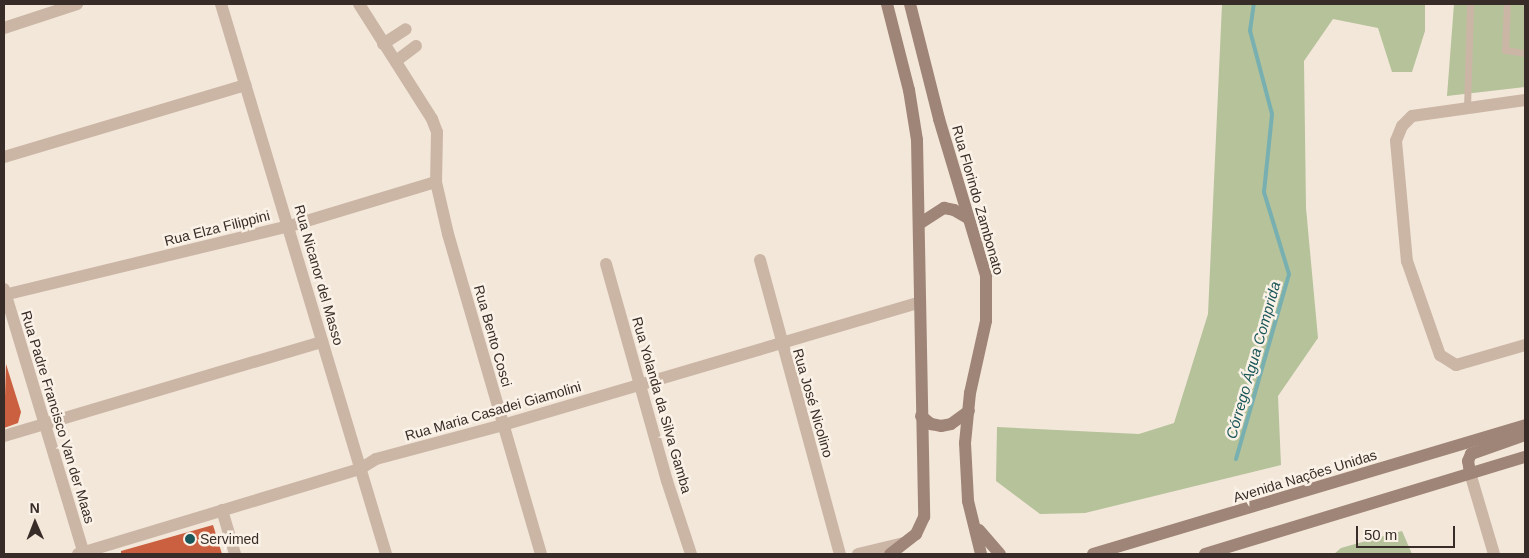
<!DOCTYPE html>
<meta charset="utf-8">
<style>
body{margin:0}
#map{position:relative;width:1529px;height:558px;overflow:hidden;background:#f3e7da;font-family:Helvetica,sans-serif}
div>[style]{position:absolute}
.green>*{inset:0;background:#b5c29a}
.stream>*{height:4px;margin:-2px;padding:0 2px;transform-origin:2px;border-radius:2px;background:#78b0b1}
.building>*{inset:0;background:#cb6040}
.service>*{height:7px;margin:-3.5px;padding:0 3.5px;transform-origin:3.5px;border-radius:3.5px;background:#cbb6a6}
.minor>*{height:12px;margin:-6px;padding:0 6px;transform-origin:6px;border-radius:6px;background:#cbb6a6}
.secondary>*{height:12px;margin:-6px;padding:0 6px;transform-origin:6px;border-radius:6px;background:#9f8577}
.dots>*{width:14px;height:14px;translate:-50% -50%;box-sizing:border-box;border:2px solid #faf1e7;border-radius:50%}
span{translate:-50% -50%;white-space:nowrap;text-align:center;line-height:1.15;-webkit-text-stroke:5px #faf1e7;paint-order:stroke}
.street-label{font-size:14px;color:#372c27}
.poi-label{font-size:14px;color:#372c27}
.left{translate:0 -50%;text-align:left}
.water-label{font-size:15px;color:#1b575a;font-style:italic}
.frame{position:absolute;inset:0;border:5px solid #372c27;pointer-events:none}
.north{position:absolute;left:10px;top:498px;width:50px;height:50px;-webkit-text-stroke:4px #faf1e7;paint-order:stroke;rotate:359deg;font-size:14px;font-weight:700;line-height:20px;text-align:center;color:#372c27}
.north::after{content:'';display:block;margin:auto;width:18px;height:22px;background:#372c27;clip-path:polygon(50% 0,100% 100%,50% 72%,0 100%)}
.scale{position:absolute;left:1356px;top:526px;width:99px;height:22px;box-sizing:border-box;border:2px solid #372c27;border-top:0;padding-left:6px;font-size:15px;line-height:18px;white-space:nowrap;color:#372c27;-webkit-text-stroke:4px #faf1e7;paint-order:stroke}
</style>
<div id="map">
<div class="green">
<div style="clip-path:polygon(1222px 4px,1425px 4px,1425px 31px,1412px 72px,1392px 72px,1378px 28px,1333px 19px,1304px 61px,1306px 208px,1318px 338px,1278px 396px,1281px 465px,1085px 513px,1040px 514px,996px 481px,997px 427px,1139px 434px,1174px 423px,1208px 314px)"></div>
<div style="clip-path:polygon(1454px 4px,1525px 4px,1525px 87px,1447px 96px)"></div>
<div style="clip-path:polygon(1402px 531px,1412px 554px,1334px 554px,1341px 548px)"></div>
</div>
<div class="stream">
<div style="left:1236px;top:459px;width:192px;rotate:-74deg"></div>
<div style="left:1289px;top:274px;width:86px;rotate:-107deg"></div>
<div style="left:1264px;top:192px;width:78px;rotate:-84.1deg"></div>
<div style="left:1272px;top:114px;width:86px;rotate:-104.8deg"></div>
<div style="left:1250px;top:31px;width:27px;rotate:-82deg"></div>
</div>
<div class="building">
<div style="clip-path:polygon(6px 364px,21px 412px,18px 423px,4px 428px)"></div>
<div style="clip-path:polygon(213px 525px,222px 554px,121px 554px,121px 551px)"></div>
</div>
<div class="service">
<div style="left:1507px;top:4px;width:46px;rotate:92.5deg"></div>
<div style="left:1505px;top:50px;width:20px;rotate:9deg"></div>
<div style="left:1467px;top:108px;width:104px;rotate:-88.3deg"></div>
</div>
<div class="minor">
<div style="left:221px;top:4px;width:574px;rotate:73.3deg"></div>
<div style="left:359px;top:4px;width:136px;rotate:57.6deg"></div>
<div style="left:432px;top:119px;width:14px;rotate:69deg"></div>
<div style="left:437px;top:132px;width:50px;rotate:91.1deg"></div>
<div style="left:436px;top:182px;width:53px;rotate:77deg"></div>
<div style="left:448px;top:234px;width:333px;rotate:73.8deg"></div>
<div style="left:4px;top:28px;width:77px;rotate:-18.2deg"></div>
<div style="left:383px;top:44px;width:27px;rotate:-33deg"></div>
<div style="left:396px;top:61px;width:25px;rotate:-37deg"></div>
<div style="left:1525px;top:100px;width:114px;rotate:171.9deg"></div>
<div style="left:1412px;top:116px;width:14px;rotate:135deg"></div>
<div style="left:1402px;top:126px;width:16px;rotate:112deg"></div>
<div style="left:1396px;top:141px;width:121px;rotate:84.8deg"></div>
<div style="left:1407px;top:261px;width:100px;rotate:70.7deg"></div>
<div style="left:1440px;top:355px;width:19px;rotate:32deg"></div>
<div style="left:1456px;top:365px;width:72px;rotate:-16.2deg"></div>
<div style="left:4px;top:157px;width:252px;rotate:-16.6deg"></div>
<div style="left:760px;top:260px;width:305px;rotate:74.8deg"></div>
<div style="left:606px;top:264px;width:225px;rotate:74.3deg"></div>
<div style="left:667px;top:481px;width:77px;rotate:71.8deg"></div>
<div style="left:4px;top:289px;width:277px;rotate:73.2deg"></div>
<div style="left:4px;top:295px;width:294px;rotate:-13.6deg"></div>
<div style="left:290px;top:226px;width:152px;rotate:-16.8deg"></div>
<div style="left:4px;top:436px;width:332px;rotate:-16.5deg"></div>
<div style="left:1470px;top:473px;width:84px;rotate:73.5deg"></div>
<div style="left:222px;top:510px;width:46px;rotate:73.5deg"></div>
<div style="left:78px;top:554px;width:295px;rotate:-16.8deg"></div>
<div style="left:360px;top:469px;width:19px;rotate:-32deg"></div>
<div style="left:376px;top:459px;width:131px;rotate:-15deg"></div>
<div style="left:503px;top:425px;width:433px;rotate:-16.4deg"></div>
<div style="left:858px;top:554px;width:47px;rotate:-13.4deg"></div>
</div>
<div class="secondary">
<div style="left:887px;top:4px;width:89px;rotate:75.7deg"></div>
<div style="left:909px;top:90px;width:51px;rotate:80.9deg"></div>
<div style="left:917px;top:140px;width:377px;rotate:88.9deg"></div>
<div style="left:924px;top:517px;width:19px;rotate:115deg"></div>
<div style="left:916px;top:534px;width:33px;rotate:142deg"></div>
<div style="left:910px;top:4px;width:119px;rotate:75.8deg"></div>
<div style="left:939px;top:119px;width:164px;rotate:73.3deg"></div>
<div style="left:986px;top:276px;width:45px;rotate:90deg"></div>
<div style="left:986px;top:321px;width:74px;rotate:102.5deg"></div>
<div style="left:970px;top:393px;width:50px;rotate:95.7deg"></div>
<div style="left:965px;top:443px;width:58px;rotate:87deg"></div>
<div style="left:968px;top:501px;width:55px;rotate:76.2deg"></div>
<div style="left:919px;top:224px;width:30px;rotate:-33deg"></div>
<div style="left:944px;top:208px;width:10px;rotate:11deg"></div>
<div style="left:954px;top:210px;width:16px;rotate:30deg"></div>
<div style="left:921px;top:416px;width:13px;rotate:39deg"></div>
<div style="left:931px;top:424px;width:10px;rotate:11deg"></div>
<div style="left:941px;top:426px;width:10px;rotate:-11deg"></div>
<div style="left:951px;top:424px;width:22px;rotate:-36deg"></div>
<div style="left:1470px;top:473px;width:12px;rotate:-99deg"></div>
<div style="left:1468px;top:461px;width:8px;rotate:-67deg"></div>
<div style="left:1471px;top:454px;width:57px;rotate:-19.4deg"></div>
<div style="left:979px;top:530px;width:32px;rotate:49deg"></div>
<div style="left:1093px;top:554px;width:451px;rotate:-16.6deg"></div>
<div style="left:1205px;top:554px;width:334px;rotate:-16.9deg"></div>
</div>
<div class="dots">
<div style="left:190px;top:539px;background:#1b575a"></div>
</div>
<div class="street-label">
<span style="left:978px;top:200px;rotate:74deg">Rua Florindo Zambonato</span>
<span style="left:217px;top:228px;rotate:-14deg">Rua Elza Filippini</span>
<span style="left:319px;top:275px;rotate:74deg">Rua Nicanor del Masso</span>
<span style="left:493px;top:336px;rotate:74deg">Rua Bento Cosci</span>
<span style="left:813px;top:403px;rotate:74deg">Rua José Nicolino</span>
<span style="left:662px;top:405px;rotate:74deg">Rua Yolanda da Silva Gamba</span>
<span style="left:493px;top:411px;rotate:-16deg">Rua Maria Casadei Giamolini</span>
<span style="left:58px;top:417px;rotate:73deg">Rua Padre Francisco Van der Maas</span>
<span style="left:1305px;top:476px;rotate:-17deg">Avenida Nações Unidas</span>
</div>
<div class="poi-label">
<span class="left" style="left:200px;top:539px">Servimed</span>
</div>
<div class="water-label">
<span style="left:1253px;top:360px;rotate:-74deg">Córrego Água Comprida</span>
</div>
<div class="frame"></div>
<div class="north">N</div>
<div class="scale">50 m</div>
</div>
